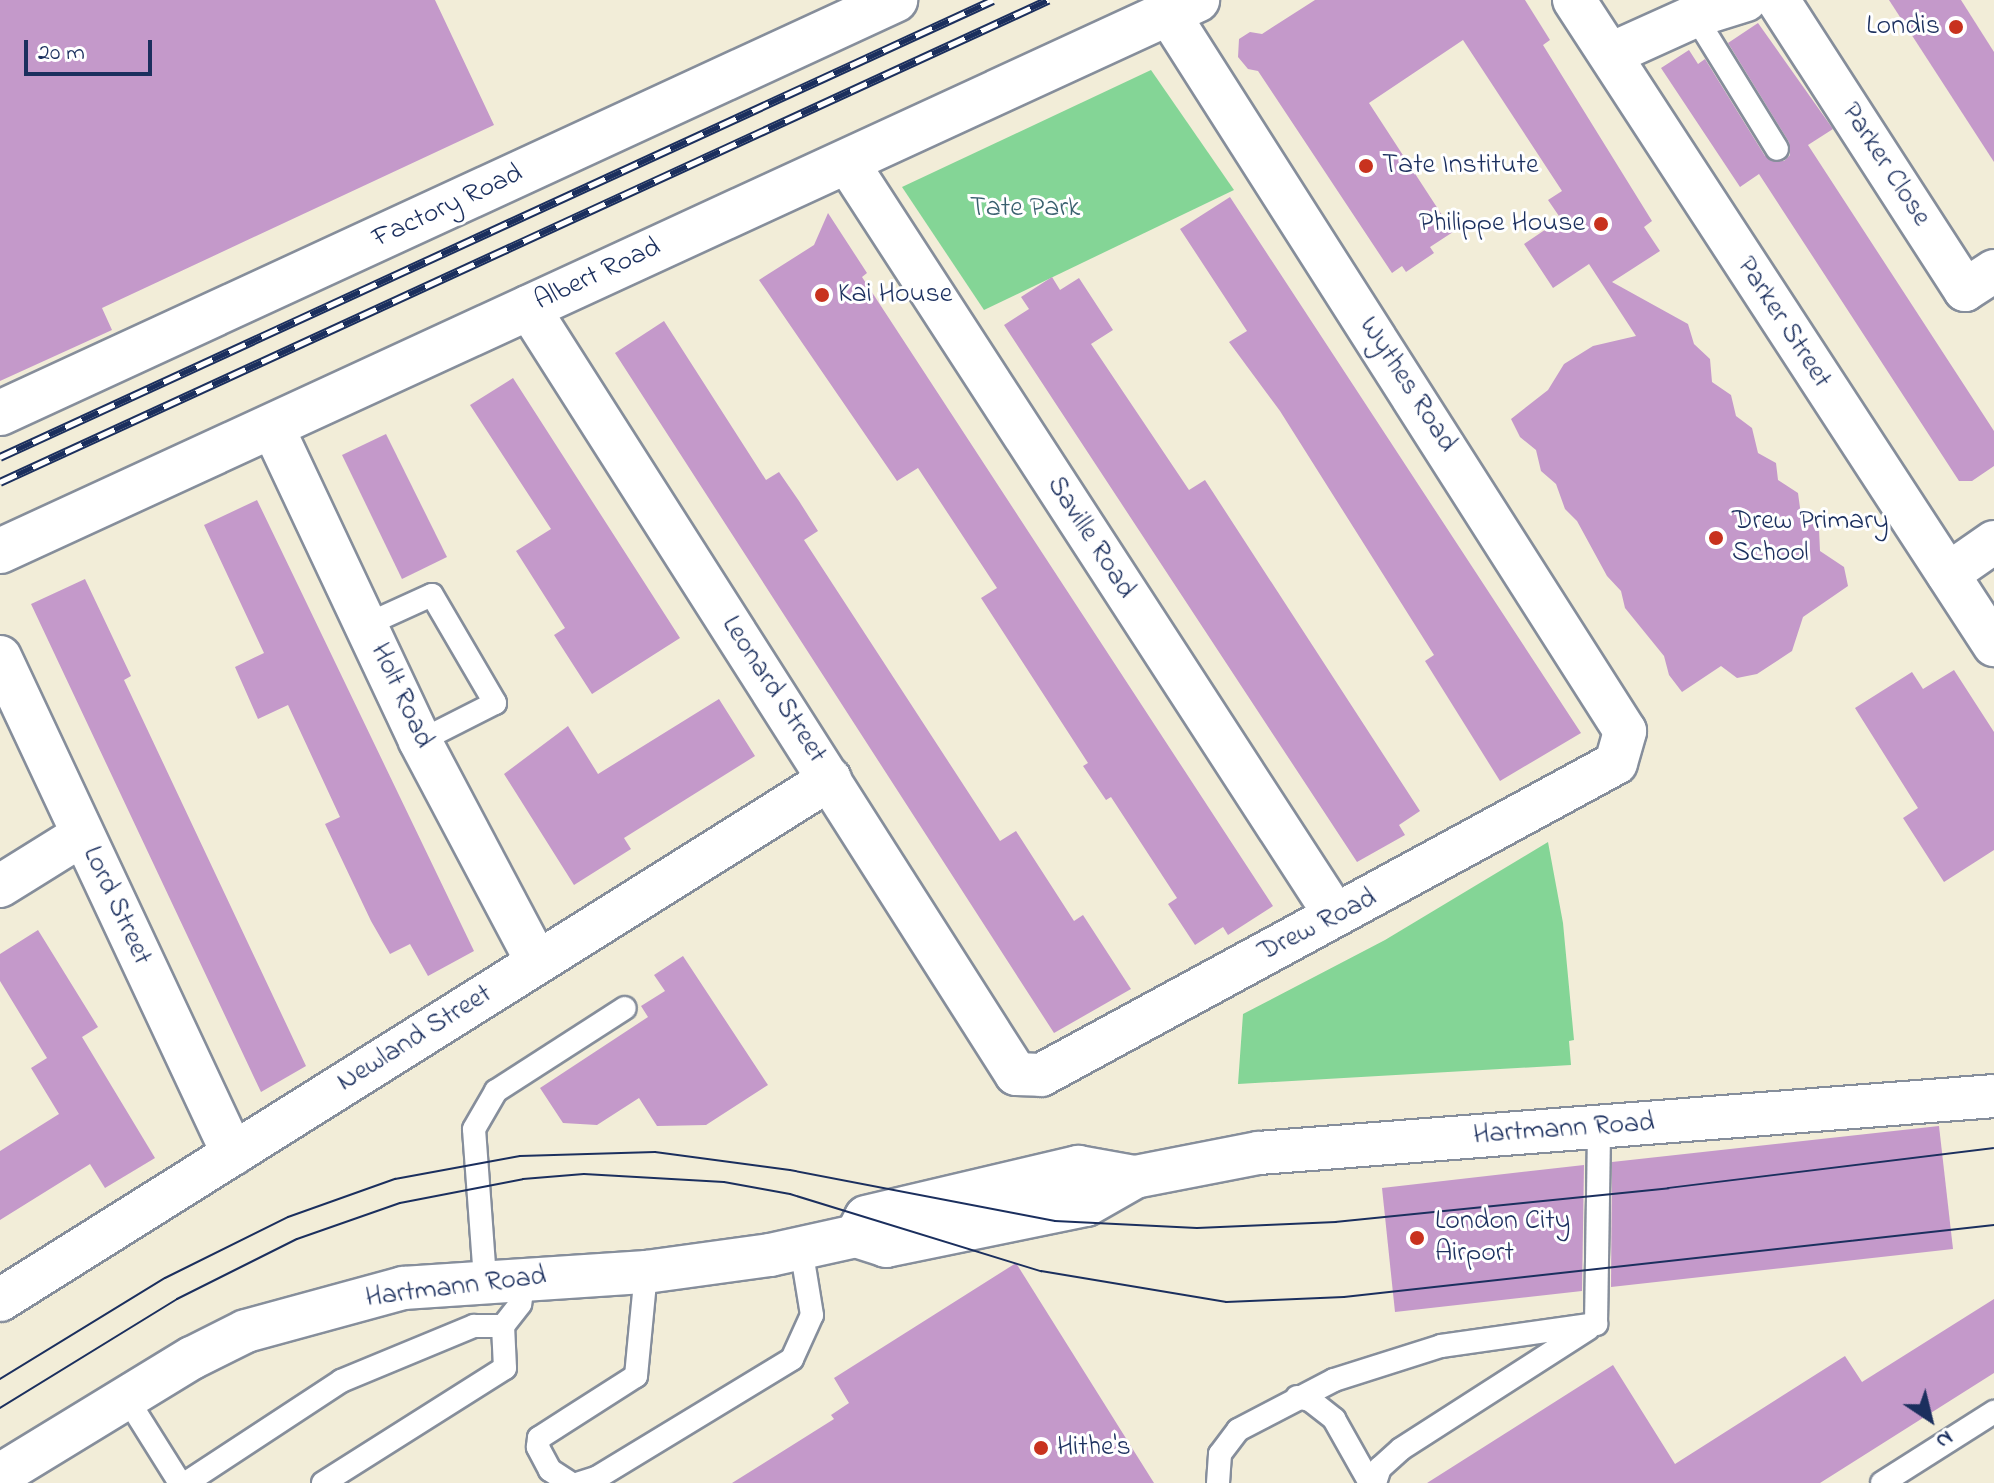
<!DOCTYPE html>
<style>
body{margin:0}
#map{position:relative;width:1994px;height:1483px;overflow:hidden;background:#f2edd8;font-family:"Indie Flower",sans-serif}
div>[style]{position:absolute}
.green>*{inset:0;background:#84d596}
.building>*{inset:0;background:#c499ca}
.roads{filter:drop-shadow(2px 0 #868e9b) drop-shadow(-2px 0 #868e9b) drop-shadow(0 2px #868e9b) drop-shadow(0 -2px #868e9b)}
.service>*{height:22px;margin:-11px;padding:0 11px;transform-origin:11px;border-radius:11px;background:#fff}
.minor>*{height:42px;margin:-21px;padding:0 21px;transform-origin:21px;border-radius:21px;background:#fff}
.tertiary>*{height:44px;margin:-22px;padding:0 22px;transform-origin:22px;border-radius:22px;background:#fff}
.primary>*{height:44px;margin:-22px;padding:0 22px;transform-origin:22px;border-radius:22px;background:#fff}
.tram>*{height:2px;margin:-1px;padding:0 1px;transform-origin:1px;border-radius:1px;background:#1b2f5e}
.rail>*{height:9px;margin-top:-4.5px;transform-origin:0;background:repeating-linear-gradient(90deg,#fff 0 18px,#1b2f5e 0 36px);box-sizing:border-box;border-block:2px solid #1b2f5e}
.dots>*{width:22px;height:22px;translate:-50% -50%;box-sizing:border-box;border:4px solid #fff;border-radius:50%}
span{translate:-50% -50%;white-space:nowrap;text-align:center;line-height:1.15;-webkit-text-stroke:6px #fff;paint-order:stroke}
.poi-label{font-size:28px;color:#1b2f5e}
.right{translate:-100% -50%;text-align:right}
.left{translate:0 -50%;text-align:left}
.street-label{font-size:28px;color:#1b2f5e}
.park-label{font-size:28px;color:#3a616f}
.north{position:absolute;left:1890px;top:1379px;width:80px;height:80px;-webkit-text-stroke:6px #fff;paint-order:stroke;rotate:145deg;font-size:22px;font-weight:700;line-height:32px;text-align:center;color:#1b2f5e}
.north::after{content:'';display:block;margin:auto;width:28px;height:36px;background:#1b2f5e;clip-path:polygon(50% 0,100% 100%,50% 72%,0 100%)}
.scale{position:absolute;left:24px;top:40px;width:128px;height:36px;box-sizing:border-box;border:4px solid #1b2f5e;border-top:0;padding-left:10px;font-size:24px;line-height:28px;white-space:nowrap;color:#1b2f5e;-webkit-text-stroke:6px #fff;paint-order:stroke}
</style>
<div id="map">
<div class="green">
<div style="clip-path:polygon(1151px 70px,1234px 190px,984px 310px,902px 187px)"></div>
<div style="clip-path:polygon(1548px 842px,1563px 923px,1574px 1040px,1569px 1041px,1571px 1065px,1238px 1084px,1243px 1014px,1385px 940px)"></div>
</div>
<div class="building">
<div style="clip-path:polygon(0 0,435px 0,494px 125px,102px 308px,112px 330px,0 381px)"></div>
<div style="clip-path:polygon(1315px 0,1525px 0,1550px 40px,1543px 45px,1652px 221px,1644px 227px,1660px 251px,1612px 282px,1688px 324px,1694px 344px,1710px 359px,1712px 382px,1731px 395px,1736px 416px,1752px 428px,1758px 453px,1776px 463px,1778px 480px,1798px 493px,1801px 515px,1819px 529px,1820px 551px,1844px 567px,1848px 586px,1803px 617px,1792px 651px,1757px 674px,1737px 678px,1721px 666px,1682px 692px,1669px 675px,1664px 656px,1625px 608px,1621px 591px,1607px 576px,1577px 521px,1565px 509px,1556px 484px,1541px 471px,1536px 450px,1520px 437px,1511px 419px,1548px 390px,1564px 364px,1593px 346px,1636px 336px,1589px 264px,1553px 288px,1524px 244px,1561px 219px,1548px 200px,1562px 191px,1463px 40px,1369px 103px,1453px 232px,1430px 247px,1434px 253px,1406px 272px,1402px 266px,1392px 273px,1258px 71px,1248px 69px,1238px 57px,1239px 39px,1250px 32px,1262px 34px)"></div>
<div style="clip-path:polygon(1889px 0,1961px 0,1994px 52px,1994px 162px)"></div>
<div style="clip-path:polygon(1758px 23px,1833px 129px,1808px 145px,1994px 431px,1994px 466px,1972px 481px,1959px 481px,1759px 174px,1740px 187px,1661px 68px,1689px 50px,1698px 64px,1705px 59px,1765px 156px,1784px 161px,1790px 155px,1789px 142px,1728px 43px)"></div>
<div style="clip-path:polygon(1230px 197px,1581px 733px,1500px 781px,1425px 661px,1434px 655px,1280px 411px,1229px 342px,1247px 331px,1180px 229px)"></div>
<div style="clip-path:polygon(828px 213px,867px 273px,862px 277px,1273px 906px,1228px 935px,1223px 927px,1195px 945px,1168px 904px,1177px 898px,1111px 797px,1106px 800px,1083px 766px,1088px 763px,981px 598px,997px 588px,918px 468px,897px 481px,759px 280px,814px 245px)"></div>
<div style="clip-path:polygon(1052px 277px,1060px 290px,1079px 278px,1113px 330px,1091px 344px,1189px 490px,1205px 480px,1420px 811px,1399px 825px,1405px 835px,1357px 862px,1004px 325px,1029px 309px,1021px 297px)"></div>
<div style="clip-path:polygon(664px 321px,766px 480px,779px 472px,799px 501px,818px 531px,804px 540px,1000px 841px,1016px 831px,1074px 921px,1083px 915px,1131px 989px,1054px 1033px,615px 353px)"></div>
<div style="clip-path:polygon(513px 378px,680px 638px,592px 694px,554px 635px,565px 628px,516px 551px,551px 529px,470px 405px)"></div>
<div style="clip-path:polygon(386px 434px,447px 557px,402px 579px,342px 455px)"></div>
<div style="clip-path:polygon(257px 500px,474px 951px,428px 976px,410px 944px,390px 954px,371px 921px,325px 824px,340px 817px,288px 705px,258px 719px,235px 667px,264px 653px,204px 525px)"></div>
<div style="clip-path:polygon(85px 579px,131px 676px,124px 680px,306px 1066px,261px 1092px,31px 604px)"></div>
<div style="clip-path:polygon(1954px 670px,1994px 732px,1994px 850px,1944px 882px,1903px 818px,1918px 808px,1855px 708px,1912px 672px,1923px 689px)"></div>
<div style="clip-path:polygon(719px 699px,755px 756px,624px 838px,631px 849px,574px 885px,504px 774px,568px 726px,598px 774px)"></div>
<div style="clip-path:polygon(38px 930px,98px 1027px,82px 1037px,155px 1158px,105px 1188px,90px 1164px,0 1220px,0 1151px,59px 1114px,31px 1068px,47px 1058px,0 981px,0 954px)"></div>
<div style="clip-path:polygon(683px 956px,768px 1085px,706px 1125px,657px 1126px,639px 1098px,597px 1125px,563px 1123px,540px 1088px,648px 1017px,641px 1006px,665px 991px,654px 975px)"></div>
<div style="clip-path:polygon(1939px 1126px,1953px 1249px,1611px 1287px,1612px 1162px)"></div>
<div style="clip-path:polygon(1584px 1165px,1582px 1291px,1395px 1312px,1382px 1188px)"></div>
<div style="clip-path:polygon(1016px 1263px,1154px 1483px,732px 1483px,834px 1419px,831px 1415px,849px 1403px,834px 1378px)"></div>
<div style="clip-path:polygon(1994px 1299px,1994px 1373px,1820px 1483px,1427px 1483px,1613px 1365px,1675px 1464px,1845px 1356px,1862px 1382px)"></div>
</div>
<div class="roads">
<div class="service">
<div style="left:1695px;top:16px;width:156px;rotate:58.3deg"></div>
<div style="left:368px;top:624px;width:70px;rotate:-24.4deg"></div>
<div style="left:432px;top:595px;width:125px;rotate:59.7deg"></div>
<div style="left:495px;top:703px;width:84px;rotate:153.1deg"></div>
<div style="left:485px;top:1279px;width:150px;rotate:-94.2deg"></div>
<div style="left:474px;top:1129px;width:44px;rotate:-59.9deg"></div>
<div style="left:496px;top:1091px;width:153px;rotate:-32.8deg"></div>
<div style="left:1596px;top:1324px;width:196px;rotate:-89.1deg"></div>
<div style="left:126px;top:1397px;width:102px;rotate:57.9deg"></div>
<div style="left:1297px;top:1397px;width:13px;rotate:13deg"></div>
<div style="left:1310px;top:1400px;width:31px;rotate:38deg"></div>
<div style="left:1334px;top:1419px;width:73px;rotate:60.6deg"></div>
<div style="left:186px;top:1483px;width:186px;rotate:-33.3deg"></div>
<div style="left:341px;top:1381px;width:144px;rotate:-22.5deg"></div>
<div style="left:474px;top:1326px;width:29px"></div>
<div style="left:323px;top:1483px;width:215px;rotate:-32.3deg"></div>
<div style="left:505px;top:1368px;width:42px;rotate:-92.7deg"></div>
<div style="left:503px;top:1326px;width:28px;rotate:-52deg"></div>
<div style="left:520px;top:1304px;width:26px;rotate:-79deg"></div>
<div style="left:570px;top:1483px;width:24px;rotate:-147deg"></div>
<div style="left:550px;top:1470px;width:26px;rotate:-118deg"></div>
<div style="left:538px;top:1447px;width:9px;rotate:-84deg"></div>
<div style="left:539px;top:1438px;width:115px;rotate:-32.6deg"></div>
<div style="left:636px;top:1376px;width:104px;rotate:-84.5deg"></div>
<div style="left:580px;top:1483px;width:19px;rotate:-18deg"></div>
<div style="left:598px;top:1477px;width:227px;rotate:-31.3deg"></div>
<div style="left:792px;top:1359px;width:48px;rotate:-65.6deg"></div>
<div style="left:812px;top:1315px;width:68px;rotate:-99.3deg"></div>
<div style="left:1218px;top:1483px;width:29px;rotate:-86deg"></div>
<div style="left:1220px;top:1454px;width:30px;rotate:-53deg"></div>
<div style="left:1238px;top:1430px;width:108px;rotate:-27.5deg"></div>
<div style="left:1334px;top:1380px;width:112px;rotate:-17.6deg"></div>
<div style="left:1441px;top:1346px;width:157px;rotate:-8.1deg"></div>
<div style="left:1375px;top:1483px;width:16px;rotate:-72deg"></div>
<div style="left:1380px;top:1468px;width:28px;rotate:-42deg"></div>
<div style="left:1401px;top:1449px;width:222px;rotate:-32.7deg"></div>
<div style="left:1882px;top:1483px;width:133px;rotate:-32.4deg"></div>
</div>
<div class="minor">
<div style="left:1574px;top:0;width:770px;rotate:56.93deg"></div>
<div style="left:1778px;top:0;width:345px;rotate:57.2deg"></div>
<div style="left:1965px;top:290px;width:35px;rotate:-33deg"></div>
<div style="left:1611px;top:54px;width:92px;rotate:-24.3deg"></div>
<div style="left:1695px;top:16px;width:53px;rotate:-17.4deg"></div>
<div style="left:847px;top:162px;width:895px;rotate:57.04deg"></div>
<div style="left:528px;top:307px;width:909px;rotate:57.53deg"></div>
<div style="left:1016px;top:1074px;width:25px;rotate:2deg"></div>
<div style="left:1041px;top:1075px;width:654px;rotate:-28.48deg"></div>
<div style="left:1616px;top:763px;width:33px;rotate:-74deg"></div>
<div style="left:1625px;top:731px;width:851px;rotate:-122.48deg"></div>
<div style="left:272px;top:426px;width:348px;rotate:64.8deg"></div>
<div style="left:420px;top:741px;width:250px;rotate:62.1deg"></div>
<div style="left:1948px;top:574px;width:56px;rotate:-34.8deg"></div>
<div style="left:0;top:657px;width:549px;rotate:64.88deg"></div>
<div style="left:0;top:886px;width:97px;rotate:-31.9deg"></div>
<div style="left:856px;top:1236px;width:21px;rotate:-62deg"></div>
<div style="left:866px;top:1217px;width:218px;rotate:-13.3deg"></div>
<div style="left:1078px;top:1167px;width:58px;rotate:10deg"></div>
<div style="left:0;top:1300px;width:980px;rotate:-32.12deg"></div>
<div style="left:0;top:1475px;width:225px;rotate:-31.4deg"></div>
<div style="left:192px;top:1358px;width:60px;rotate:-26.6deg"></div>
<div style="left:246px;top:1331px;width:163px;rotate:-15.3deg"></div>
<div style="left:403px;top:1288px;width:244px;rotate:-3.8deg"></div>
<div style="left:646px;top:1272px;width:125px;rotate:-7.8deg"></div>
<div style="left:770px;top:1255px;width:88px;rotate:-12.5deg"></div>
<div style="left:856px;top:1236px;width:32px;rotate:18deg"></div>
<div style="left:886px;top:1246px;width:204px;rotate:-11.6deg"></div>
<div style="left:1086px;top:1205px;width:56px;rotate:-29.7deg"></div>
<div style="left:1135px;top:1177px;width:126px;rotate:-11deg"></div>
<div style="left:1259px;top:1153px;width:737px;rotate:-4.43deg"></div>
</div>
<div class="tertiary">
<div style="left:0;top:413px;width:986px;rotate:-24.77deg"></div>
</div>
<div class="primary">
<div style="left:0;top:551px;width:1318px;rotate:-24.72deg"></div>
</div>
</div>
<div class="tram">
<div style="left:0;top:1379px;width:193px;rotate:-31.5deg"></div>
<div style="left:165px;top:1278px;width:137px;rotate:-26.4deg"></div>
<div style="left:288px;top:1217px;width:114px;rotate:-19.6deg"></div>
<div style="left:395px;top:1179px;width:127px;rotate:-10.4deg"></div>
<div style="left:520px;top:1156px;width:135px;rotate:-1.7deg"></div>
<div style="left:655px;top:1152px;width:136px;rotate:7.6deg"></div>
<div style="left:790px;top:1170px;width:270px;rotate:10.9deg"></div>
<div style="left:1055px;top:1221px;width:142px;rotate:2.8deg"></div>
<div style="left:1197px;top:1228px;width:139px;rotate:-2.5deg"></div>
<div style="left:1336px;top:1222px;width:334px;rotate:-5.8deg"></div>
<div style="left:1668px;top:1188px;width:328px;rotate:-7deg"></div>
<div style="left:0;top:1408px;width:208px;rotate:-31.6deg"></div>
<div style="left:177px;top:1299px;width:134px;rotate:-26.6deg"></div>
<div style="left:297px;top:1239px;width:109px;rotate:-19.3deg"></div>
<div style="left:400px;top:1203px;width:125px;rotate:-11deg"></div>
<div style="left:523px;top:1179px;width:61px;rotate:-4.7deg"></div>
<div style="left:584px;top:1174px;width:140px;rotate:3.3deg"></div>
<div style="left:724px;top:1182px;width:67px;rotate:10.3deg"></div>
<div style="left:790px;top:1194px;width:263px;rotate:17.1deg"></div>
<div style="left:1041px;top:1271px;width:188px;rotate:9.5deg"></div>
<div style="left:1226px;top:1302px;width:118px;rotate:-2.4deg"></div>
<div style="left:1344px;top:1297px;width:654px;rotate:-6.32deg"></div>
</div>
<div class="rail">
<div style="left:0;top:457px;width:1093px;rotate:-24.71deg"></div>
<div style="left:0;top:482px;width:1154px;rotate:-24.7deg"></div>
</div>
<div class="dots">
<div style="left:1956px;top:27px;background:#c8321e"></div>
<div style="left:1366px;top:166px;background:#c8321e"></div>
<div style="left:1601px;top:224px;background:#c8321e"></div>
<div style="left:822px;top:295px;background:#c8321e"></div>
<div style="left:1716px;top:538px;background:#c8321e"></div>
<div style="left:1417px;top:1238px;background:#c8321e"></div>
<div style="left:1041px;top:1448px;background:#c8321e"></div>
</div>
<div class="poi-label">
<span class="right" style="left:1940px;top:27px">Londis</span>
<span class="left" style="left:1382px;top:166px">Tate Institute</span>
<span class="right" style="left:1585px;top:224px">Philippe House</span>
<span class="left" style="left:838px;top:295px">Kai House</span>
<span class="left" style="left:1732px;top:538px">Drew Primary<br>School</span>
<span class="left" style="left:1435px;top:1238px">London City<br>Airport</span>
<span class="left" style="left:1057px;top:1448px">Hithe's</span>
</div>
<div class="street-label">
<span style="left:1885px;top:165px;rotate:57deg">Parker Close</span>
<span style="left:448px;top:207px;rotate:-25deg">Factory Road</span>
<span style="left:598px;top:275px;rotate:-25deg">Albert Road</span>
<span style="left:1783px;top:323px;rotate:57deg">Parker Street</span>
<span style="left:1407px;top:385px;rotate:57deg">Wythes Road</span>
<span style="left:1090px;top:538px;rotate:57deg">Saville Road</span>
<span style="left:773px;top:690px;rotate:57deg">Leonard Street</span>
<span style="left:401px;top:696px;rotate:65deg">Holt Road</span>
<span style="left:116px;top:906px;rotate:65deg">Lord Street</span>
<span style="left:1318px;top:926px;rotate:-27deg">Drew Road</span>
<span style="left:415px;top:1039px;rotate:-32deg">Newland Street</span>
<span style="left:1564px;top:1130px;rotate:-4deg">Hartmann Road</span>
<span style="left:456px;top:1288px;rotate:-7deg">Hartmann Road</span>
</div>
<div class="park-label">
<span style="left:1025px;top:209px">Tate Park</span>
</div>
<div class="north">N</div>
<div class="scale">20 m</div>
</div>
